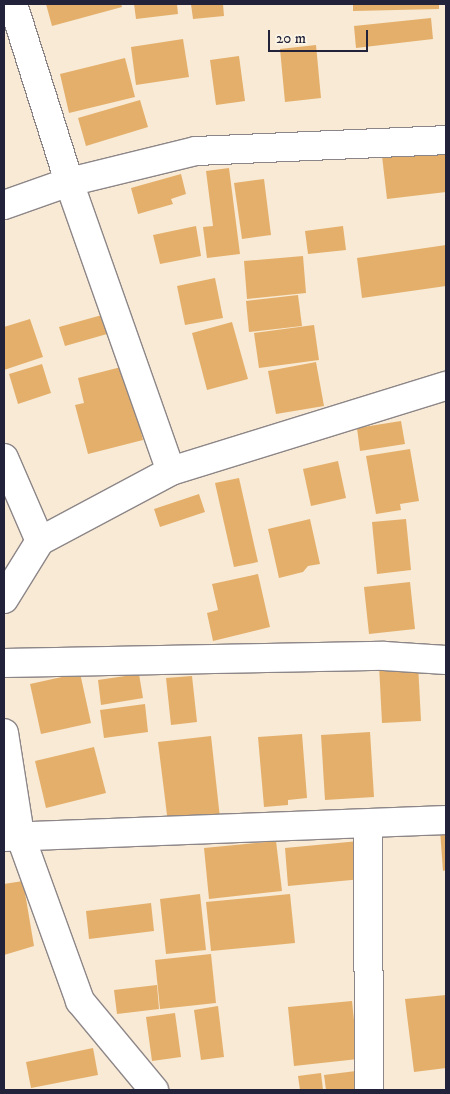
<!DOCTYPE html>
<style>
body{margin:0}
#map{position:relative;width:450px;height:1094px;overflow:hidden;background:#f8ead4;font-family:"IM FELL DW Pica",serif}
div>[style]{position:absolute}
.building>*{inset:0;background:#e4af6b}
.roads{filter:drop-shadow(1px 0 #8d8688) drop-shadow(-1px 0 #8d8688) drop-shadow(0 1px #8d8688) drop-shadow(0 -1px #8d8688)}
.minor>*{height:28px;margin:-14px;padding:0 14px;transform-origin:14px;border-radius:14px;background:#fff}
span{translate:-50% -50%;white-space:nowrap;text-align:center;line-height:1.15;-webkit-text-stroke:4px #fcf5e5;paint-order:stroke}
.frame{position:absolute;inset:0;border:5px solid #22223b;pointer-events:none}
.scale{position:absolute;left:268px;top:30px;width:100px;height:22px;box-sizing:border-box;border:2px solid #22223b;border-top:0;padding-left:6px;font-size:15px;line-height:18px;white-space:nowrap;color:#22223b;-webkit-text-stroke:4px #fcf5e5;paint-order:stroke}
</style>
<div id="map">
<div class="building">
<div style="clip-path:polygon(46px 4px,121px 4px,122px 7px,52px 26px)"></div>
<div style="clip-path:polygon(134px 4px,177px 4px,178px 14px,136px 19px)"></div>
<div style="clip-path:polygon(191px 4px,223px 4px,224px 16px,193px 19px)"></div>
<div style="clip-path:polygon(353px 4px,439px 4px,439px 9px,353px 11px)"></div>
<div style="clip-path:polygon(431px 18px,433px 39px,356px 48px,354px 26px)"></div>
<div style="clip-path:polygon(183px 39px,189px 77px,136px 85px,131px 47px)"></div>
<div style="clip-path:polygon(316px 45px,321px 98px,285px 102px,280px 49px)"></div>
<div style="clip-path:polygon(239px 56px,245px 101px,216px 105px,210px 60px)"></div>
<div style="clip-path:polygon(125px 58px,135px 97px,69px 113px,60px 74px)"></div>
<div style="clip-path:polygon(140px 100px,148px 127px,86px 146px,78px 118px)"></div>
<div style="clip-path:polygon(446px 148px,446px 192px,387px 199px,382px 156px)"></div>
<div style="clip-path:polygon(229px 168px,240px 254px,207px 258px,203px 227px,213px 226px,206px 171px)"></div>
<div style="clip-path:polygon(181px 174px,186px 194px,171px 199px,173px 204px,138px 214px,131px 188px)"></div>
<div style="clip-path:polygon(264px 179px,271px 235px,242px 239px,234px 183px)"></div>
<div style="clip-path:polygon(196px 226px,201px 256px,160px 264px,153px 235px)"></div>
<div style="clip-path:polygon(343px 226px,346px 250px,308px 254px,305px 231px)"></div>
<div style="clip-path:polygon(446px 245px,446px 286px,362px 298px,357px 258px)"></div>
<div style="clip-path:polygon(303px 256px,306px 293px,247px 299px,244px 261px)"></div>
<div style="clip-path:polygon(215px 278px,223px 318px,185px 325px,177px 286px)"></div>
<div style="clip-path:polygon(298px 295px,302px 326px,249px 332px,246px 301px)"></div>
<div style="clip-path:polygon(102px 315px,107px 334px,65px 346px,59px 327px)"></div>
<div style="clip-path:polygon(30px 319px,43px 357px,4px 370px,4px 327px)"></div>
<div style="clip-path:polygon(232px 322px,248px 379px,207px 390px,192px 333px)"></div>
<div style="clip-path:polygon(314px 325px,319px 360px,259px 368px,254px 333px)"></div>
<div style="clip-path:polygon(316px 362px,324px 406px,276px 414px,268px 371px)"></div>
<div style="clip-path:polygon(42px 364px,51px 393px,18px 404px,9px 374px)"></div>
<div style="clip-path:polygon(125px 366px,143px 440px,88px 454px,75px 405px,84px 403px,78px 378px)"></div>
<div style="clip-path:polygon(401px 421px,405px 444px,360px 451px,357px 428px)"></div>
<div style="clip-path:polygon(410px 449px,419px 501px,400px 504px,401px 510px,376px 514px,366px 456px)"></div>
<div style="clip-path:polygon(338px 461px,346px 498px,311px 506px,303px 469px)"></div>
<div style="clip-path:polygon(239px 478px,258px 562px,234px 567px,215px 483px)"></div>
<div style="clip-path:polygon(199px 494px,205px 512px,160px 527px,154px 509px)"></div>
<div style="clip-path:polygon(310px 519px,320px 564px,308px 566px,303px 572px,279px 578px,268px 529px)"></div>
<div style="clip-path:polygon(406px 519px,411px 570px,377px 574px,372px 522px)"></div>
<div style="clip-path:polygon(258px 574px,270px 627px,213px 641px,207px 613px,218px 610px,212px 584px)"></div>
<div style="clip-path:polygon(410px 582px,415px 629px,369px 634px,364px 587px)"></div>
<div style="clip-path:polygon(418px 664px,421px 721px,382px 723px,379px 665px)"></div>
<div style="clip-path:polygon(80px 673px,91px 723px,41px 734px,30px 684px)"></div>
<div style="clip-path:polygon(139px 674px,143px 698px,101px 705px,98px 680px)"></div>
<div style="clip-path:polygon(192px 676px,197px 722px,171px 725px,166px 678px)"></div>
<div style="clip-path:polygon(145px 704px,148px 732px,104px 738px,100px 710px)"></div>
<div style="clip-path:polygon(370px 732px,374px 797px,325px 800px,321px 735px)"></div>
<div style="clip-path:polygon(302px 734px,307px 798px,288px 800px,288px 805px,264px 807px,258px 737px)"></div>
<div style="clip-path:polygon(211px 736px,220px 818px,168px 823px,158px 742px)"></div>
<div style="clip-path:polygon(94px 747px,106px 793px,46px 808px,35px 761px)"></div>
<div style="clip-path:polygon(440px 830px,446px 830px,446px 870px,443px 871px)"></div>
<div style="clip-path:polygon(276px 841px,282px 891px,209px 899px,204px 848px)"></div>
<div style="clip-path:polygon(359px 841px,362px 879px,288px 886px,285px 848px)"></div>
<div style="clip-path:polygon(23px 881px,34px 946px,4px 955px,4px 884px)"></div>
<div style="clip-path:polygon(200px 894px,206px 950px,166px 954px,160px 899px)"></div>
<div style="clip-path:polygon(290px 894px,295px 943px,211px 951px,206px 902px)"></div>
<div style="clip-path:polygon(151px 903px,154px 931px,89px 939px,86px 911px)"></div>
<div style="clip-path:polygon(211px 954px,216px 1003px,160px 1009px,155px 960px)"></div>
<div style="clip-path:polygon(157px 985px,159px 1009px,117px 1014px,114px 990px)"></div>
<div style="clip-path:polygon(446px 995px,446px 1068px,414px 1072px,405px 999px)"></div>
<div style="clip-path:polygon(352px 1001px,358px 1059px,294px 1066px,288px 1007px)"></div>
<div style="clip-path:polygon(218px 1006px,224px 1057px,201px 1060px,194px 1010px)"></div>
<div style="clip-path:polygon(175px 1013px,181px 1057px,152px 1061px,146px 1017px)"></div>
<div style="clip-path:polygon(93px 1048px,98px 1075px,31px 1088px,26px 1062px)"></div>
<div style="clip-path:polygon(356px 1071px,358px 1090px,326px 1090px,324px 1075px)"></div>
<div style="clip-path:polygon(321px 1073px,323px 1090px,300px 1090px,298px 1076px)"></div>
</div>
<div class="roads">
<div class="minor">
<div style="left:13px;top:4px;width:187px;rotate:72.5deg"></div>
<div style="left:69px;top:182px;width:306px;rotate:70.6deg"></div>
<div style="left:4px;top:205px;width:69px;rotate:-19.5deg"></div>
<div style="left:69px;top:182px;width:131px;rotate:-13.7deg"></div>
<div style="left:196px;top:151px;width:250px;rotate:-2.5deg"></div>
<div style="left:4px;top:458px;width:90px;rotate:66.6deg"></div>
<div style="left:4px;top:599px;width:68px;rotate:-58.2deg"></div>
<div style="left:40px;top:541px;width:149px;rotate:-28.1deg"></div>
<div style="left:171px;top:471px;width:288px;rotate:-17.2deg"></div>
<div style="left:4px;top:663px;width:380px;rotate:-1.1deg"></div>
<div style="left:384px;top:656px;width:62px;rotate:3.7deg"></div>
<div style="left:4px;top:733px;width:103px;rotate:81.1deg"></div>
<div style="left:20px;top:835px;width:177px;rotate:70.1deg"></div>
<div style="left:80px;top:1001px;width:116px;rotate:50.3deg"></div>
<div style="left:368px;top:824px;width:266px;rotate:89.8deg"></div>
<div style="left:4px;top:837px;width:442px;rotate:-2.2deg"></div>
</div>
</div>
<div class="frame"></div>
<div class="scale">20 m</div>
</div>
